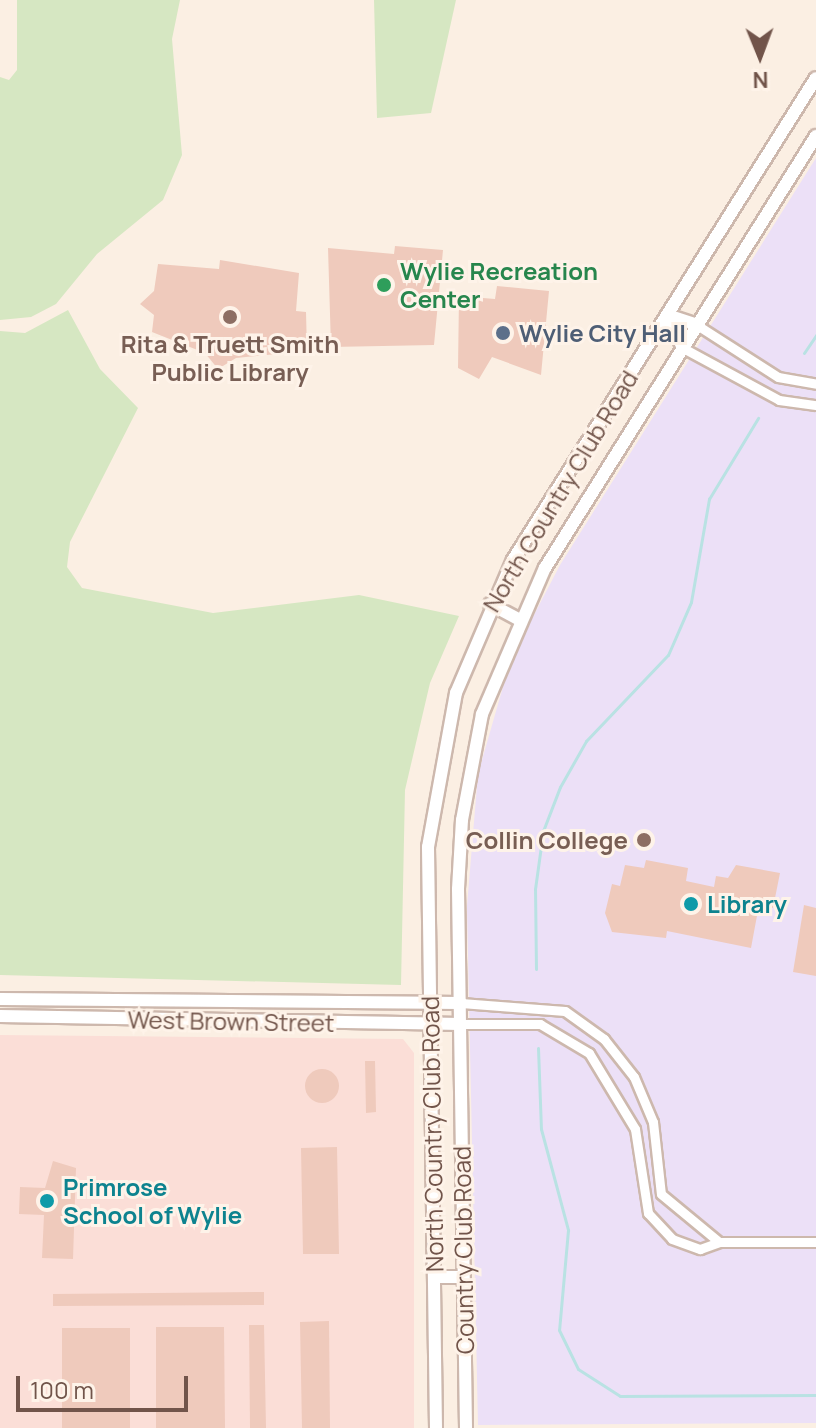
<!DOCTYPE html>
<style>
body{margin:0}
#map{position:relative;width:816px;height:1428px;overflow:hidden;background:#fbefe3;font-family:Manrope,sans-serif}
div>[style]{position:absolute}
.commercial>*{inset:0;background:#fbded7}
.education>*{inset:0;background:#ece0f7}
.green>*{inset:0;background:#d6e7c2}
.stream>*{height:3px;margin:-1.5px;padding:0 1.5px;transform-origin:1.5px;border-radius:1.5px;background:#b9e2e3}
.building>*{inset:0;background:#efcabc}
.round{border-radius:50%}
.roads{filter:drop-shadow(2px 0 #cdb8ad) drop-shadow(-2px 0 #cdb8ad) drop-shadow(0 2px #cdb8ad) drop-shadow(0 -2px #cdb8ad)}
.street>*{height:9px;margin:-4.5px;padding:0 4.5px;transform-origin:4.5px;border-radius:4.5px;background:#fff}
.secondary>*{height:12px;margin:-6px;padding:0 6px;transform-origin:6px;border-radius:6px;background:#fff}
.dots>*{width:22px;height:22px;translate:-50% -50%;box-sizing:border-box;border:4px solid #fef3e9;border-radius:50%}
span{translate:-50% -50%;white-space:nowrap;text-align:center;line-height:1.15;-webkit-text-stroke:6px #fef3e9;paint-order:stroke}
.leisure-label{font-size:24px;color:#27864d;font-weight:700}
.left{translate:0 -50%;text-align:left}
.service-label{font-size:24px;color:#4e5e75;font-weight:700}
.education-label{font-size:24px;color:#785e54;font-weight:700}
.right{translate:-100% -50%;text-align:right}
.street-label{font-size:24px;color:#71544a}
.culture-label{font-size:24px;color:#0d838f;font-weight:700}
.north{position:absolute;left:720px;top:16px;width:80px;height:80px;-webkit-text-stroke:6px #fef3e9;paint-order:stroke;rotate:179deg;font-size:22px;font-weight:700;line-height:32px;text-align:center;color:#71544a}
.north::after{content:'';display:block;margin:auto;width:28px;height:36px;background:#71544a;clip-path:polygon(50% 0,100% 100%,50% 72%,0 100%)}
.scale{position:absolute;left:16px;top:1376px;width:172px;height:36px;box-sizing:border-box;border:4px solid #71544a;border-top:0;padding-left:10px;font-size:24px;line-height:28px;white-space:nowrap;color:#71544a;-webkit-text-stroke:6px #fef3e9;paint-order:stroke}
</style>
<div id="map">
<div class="commercial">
<div style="clip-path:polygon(0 1035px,403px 1039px,414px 1053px,414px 1428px,0 1428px)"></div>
</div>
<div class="education">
<div style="clip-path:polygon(816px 158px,816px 1423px,478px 1425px,467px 906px,478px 774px,511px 659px,560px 565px)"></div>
</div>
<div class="green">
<div style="clip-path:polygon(17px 0,180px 0,172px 39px,182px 155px,163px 200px,97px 254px,56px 304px,31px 317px,0 320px,0 77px,9px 80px,17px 70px)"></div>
<div style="clip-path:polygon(374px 0,456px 0,431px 113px,377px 118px)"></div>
<div style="clip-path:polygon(68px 310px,100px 369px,138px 408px,70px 542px,67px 567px,82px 588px,213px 613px,359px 595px,459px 616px,430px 683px,405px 790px,401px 985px,0 975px,0 331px,25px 333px)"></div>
</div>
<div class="stream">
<div style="left:804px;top:353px;width:22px;rotate:-56deg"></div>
<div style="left:536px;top:969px;width:80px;rotate:-90.7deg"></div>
<div style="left:535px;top:889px;width:59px;rotate:-82.1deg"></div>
<div style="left:543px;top:831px;width:47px;rotate:-68.9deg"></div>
<div style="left:560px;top:787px;width:53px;rotate:-60.5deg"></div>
<div style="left:586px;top:741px;width:119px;rotate:-46.4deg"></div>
<div style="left:668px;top:655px;width:58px;rotate:-66.5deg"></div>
<div style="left:691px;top:602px;width:105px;rotate:-80.1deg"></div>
<div style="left:709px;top:499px;width:95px;rotate:-58.8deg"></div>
<div style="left:538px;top:1048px;width:81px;rotate:87.9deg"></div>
<div style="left:541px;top:1129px;width:105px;rotate:75deg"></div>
<div style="left:568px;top:1230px;width:100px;rotate:95.1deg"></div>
<div style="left:559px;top:1330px;width:43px;rotate:64deg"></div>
<div style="left:578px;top:1369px;width:50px;rotate:32.7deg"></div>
<div style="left:620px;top:1396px;width:196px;rotate:-0.3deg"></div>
</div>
<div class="building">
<div style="clip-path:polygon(395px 246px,443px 250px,434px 345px,331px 347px,328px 248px,394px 254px)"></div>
<div style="clip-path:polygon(220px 260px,299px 273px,296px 311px,306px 312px,307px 351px,236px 358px,218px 369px,205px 353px,152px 332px,154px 315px,140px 304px,154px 291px,158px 264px,219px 269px)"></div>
<div style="clip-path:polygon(497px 286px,549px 291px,541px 375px,492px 357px,479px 379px,458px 368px,459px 296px,495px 299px)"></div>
<div style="clip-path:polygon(646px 860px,688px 868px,686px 881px,714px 887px,716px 876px,728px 878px,736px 865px,780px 873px,773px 908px,759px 905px,751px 948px,667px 931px,666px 938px,612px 932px,605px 913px,612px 884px,620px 886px,625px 865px,644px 868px)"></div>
<div style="clip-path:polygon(804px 905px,816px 908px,816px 976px,793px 972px)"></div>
<div style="clip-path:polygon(365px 1061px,375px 1061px,376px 1112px,366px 1113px)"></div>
<div class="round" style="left:305px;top:1069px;width:34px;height:34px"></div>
<div style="clip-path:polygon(337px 1147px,339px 1254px,303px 1254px,301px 1148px)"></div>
<div style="clip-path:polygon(53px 1161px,76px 1168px,73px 1259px,42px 1258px,44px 1215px,19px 1214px,20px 1187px,45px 1188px)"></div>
<div style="clip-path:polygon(264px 1292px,264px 1305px,53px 1306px,53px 1294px)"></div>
<div style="clip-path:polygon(329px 1321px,330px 1428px,302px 1428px,300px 1322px)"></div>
<div style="clip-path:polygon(249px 1325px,264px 1325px,266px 1428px,250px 1428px)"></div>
<div style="clip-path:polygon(156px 1327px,224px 1327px,225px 1428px,156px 1428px)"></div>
<div style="clip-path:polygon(62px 1328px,130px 1328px,130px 1428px,62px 1428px)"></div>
</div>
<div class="roads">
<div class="street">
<div style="left:697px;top:325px;width:96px;rotate:32.7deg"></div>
<div style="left:778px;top:377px;width:39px;rotate:10deg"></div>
<div style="left:683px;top:348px;width:109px;rotate:28.4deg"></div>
<div style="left:779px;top:400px;width:37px;rotate:8deg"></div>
<div style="left:461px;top:1003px;width:104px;rotate:4.4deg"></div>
<div style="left:565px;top:1011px;width:48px;rotate:35.7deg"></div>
<div style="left:604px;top:1039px;width:48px;rotate:51.7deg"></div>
<div style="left:634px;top:1077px;width:49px;rotate:67.1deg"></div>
<div style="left:653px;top:1122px;width:72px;rotate:83.7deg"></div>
<div style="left:661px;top:1194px;width:75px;rotate:39.6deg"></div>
<div style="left:461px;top:1024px;width:79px"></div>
<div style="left:540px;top:1024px;width:57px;rotate:30.6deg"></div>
<div style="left:589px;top:1053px;width:89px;rotate:58.8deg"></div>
<div style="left:635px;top:1129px;width:85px;rotate:81.2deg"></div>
<div style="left:648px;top:1213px;width:35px;rotate:47deg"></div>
<div style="left:672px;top:1239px;width:30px;rotate:20deg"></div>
<div style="left:700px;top:1249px;width:20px;rotate:-20deg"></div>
<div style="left:719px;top:1242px;width:97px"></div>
</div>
<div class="secondary">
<div style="left:667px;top:315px;width:37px;rotate:64deg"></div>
<div style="left:667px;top:315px;width:32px;rotate:18deg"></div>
<div style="left:490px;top:604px;width:32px;rotate:28deg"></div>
<div style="left:0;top:999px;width:461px;rotate:0.5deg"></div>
<div style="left:0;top:1016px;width:461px;rotate:1deg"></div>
<div style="left:434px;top:1277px;width:29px"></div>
<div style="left:436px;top:1428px;width:581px;rotate:-90.79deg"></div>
<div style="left:428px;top:847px;width:157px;rotate:-79.7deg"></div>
<div style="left:456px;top:693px;width:145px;rotate:-66.8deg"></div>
<div style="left:513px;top:560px;width:569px;rotate:-57.85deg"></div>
<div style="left:466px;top:1428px;width:539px;rotate:-90.85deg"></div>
<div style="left:458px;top:889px;width:69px;rotate:-86.7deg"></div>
<div style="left:462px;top:820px;width:108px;rotate:-79.3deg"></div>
<div style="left:482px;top:714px;width:159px;rotate:-66.7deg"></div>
<div style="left:545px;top:568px;width:510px;rotate:-57.9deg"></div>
</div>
</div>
<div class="dots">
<div style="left:384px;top:285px;background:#2e9e5b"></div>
<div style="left:230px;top:317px;background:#8d6e63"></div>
<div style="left:503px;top:333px;background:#5c6f8a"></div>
<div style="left:644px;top:840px;background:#8d6e63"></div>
<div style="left:691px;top:904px;background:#0f9aa8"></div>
<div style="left:47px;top:1201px;background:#0f9aa8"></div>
</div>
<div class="leisure-label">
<span class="left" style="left:400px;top:285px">Wylie Recreation<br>Center</span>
</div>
<div class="service-label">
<span class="left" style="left:519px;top:333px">Wylie City Hall</span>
</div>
<div class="education-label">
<span style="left:230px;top:358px">Rita &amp; Truett Smith<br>Public Library</span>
<span class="right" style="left:628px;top:840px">Collin College</span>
</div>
<div class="street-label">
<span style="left:560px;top:491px;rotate:-59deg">North Country Club Road</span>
<span style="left:231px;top:1021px;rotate:1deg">West Brown Street</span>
<span style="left:432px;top:1134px;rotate:-91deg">North Country Club Road</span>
<span style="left:463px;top:1250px;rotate:-91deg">Country Club Road</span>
</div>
<div class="culture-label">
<span class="left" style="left:707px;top:904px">Library</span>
<span class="left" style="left:63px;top:1201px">Primrose<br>School of Wylie</span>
</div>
<div class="north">N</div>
<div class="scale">100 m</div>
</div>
